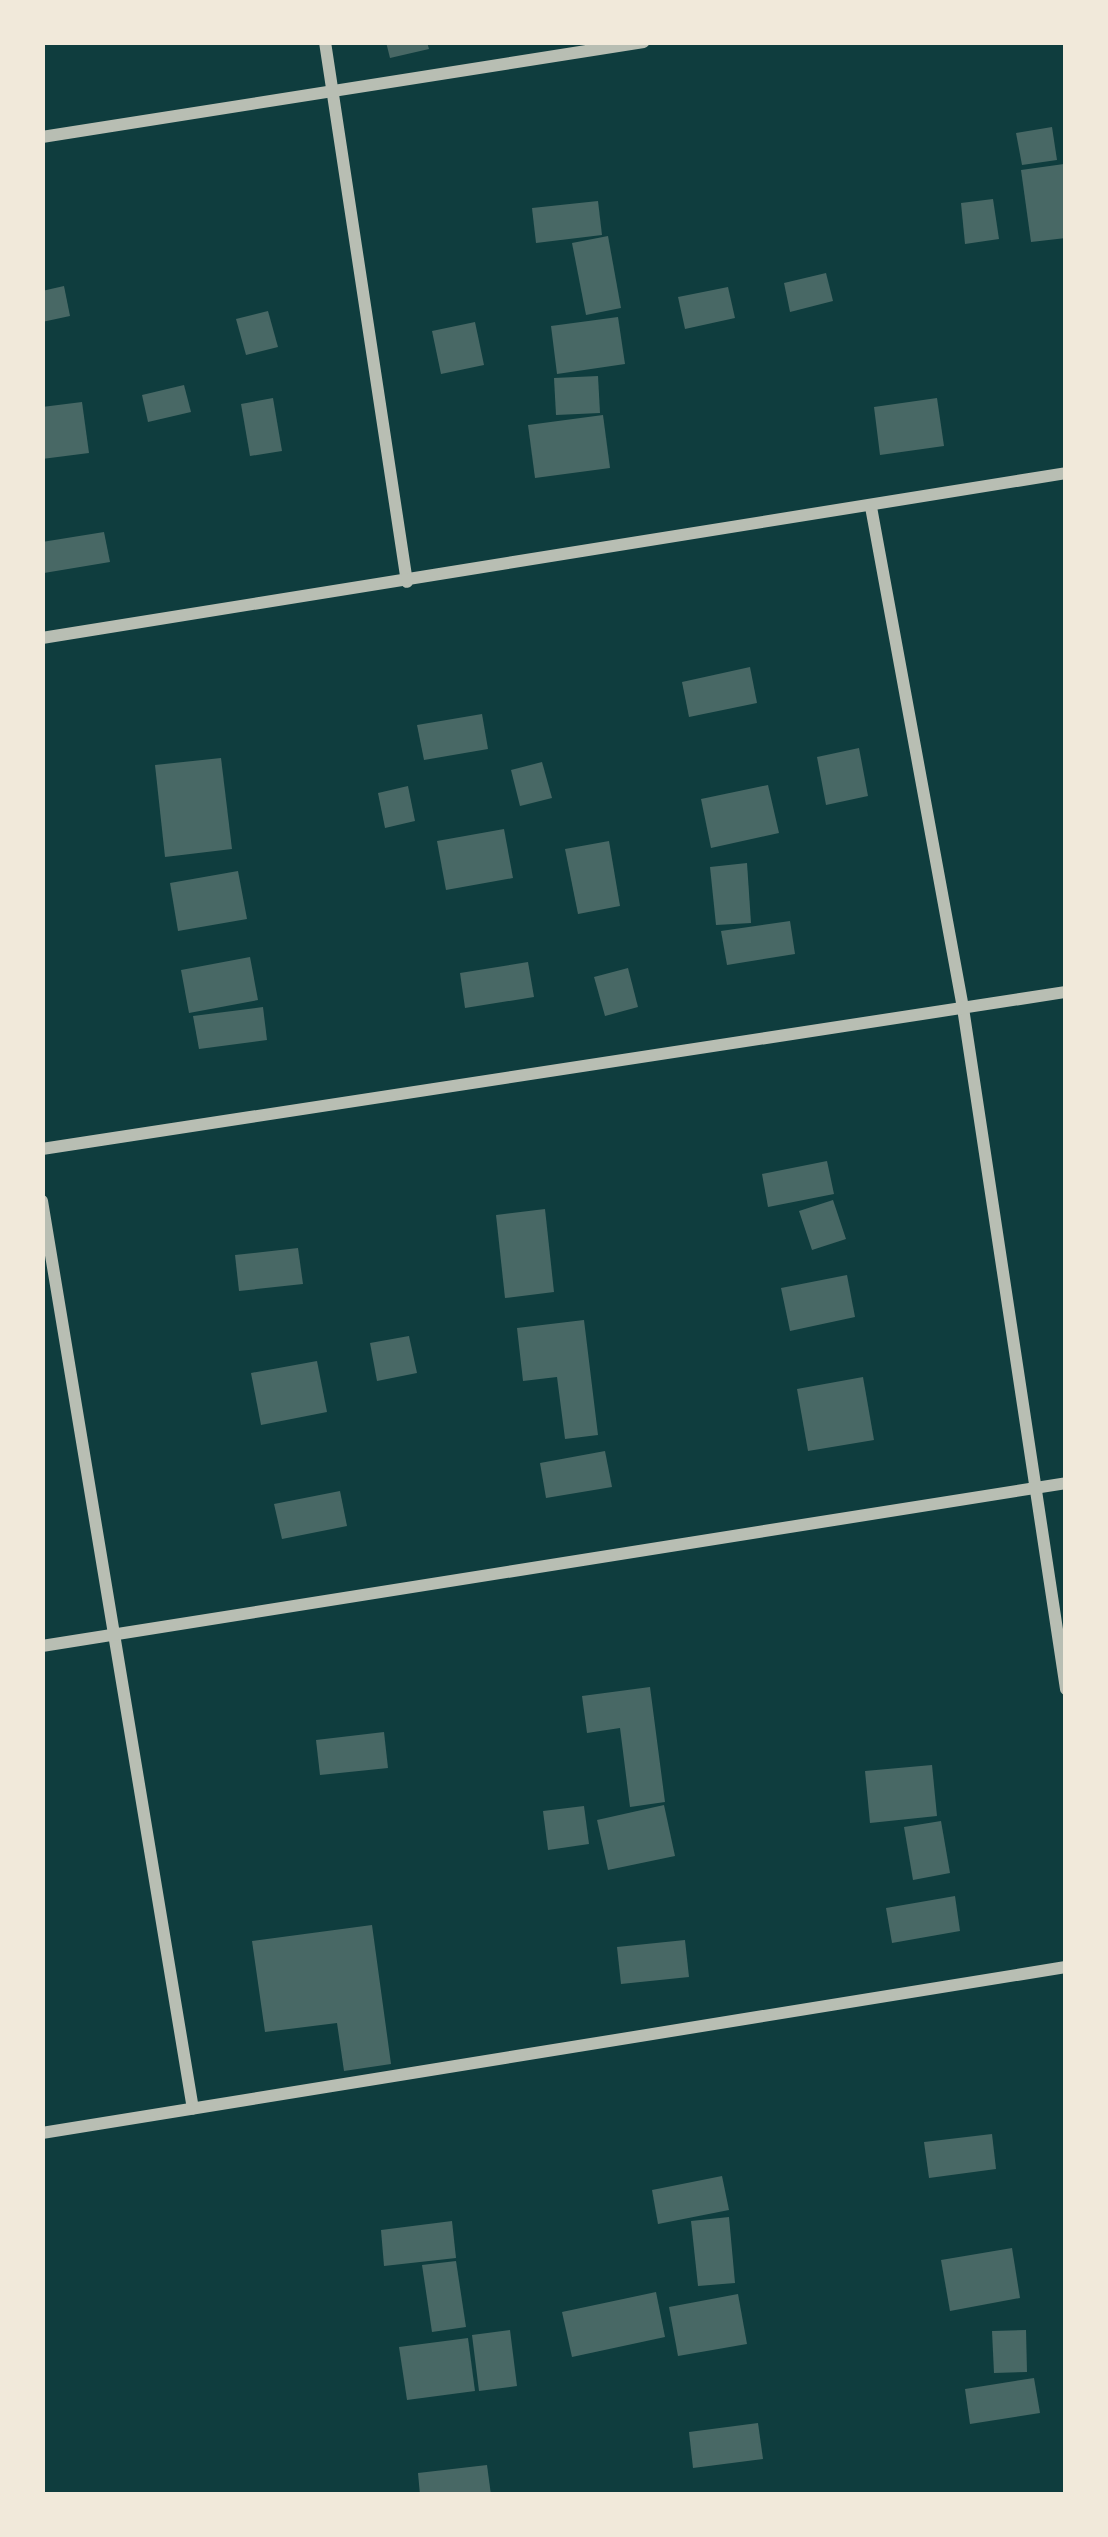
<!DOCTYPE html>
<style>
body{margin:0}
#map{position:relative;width:1108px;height:2537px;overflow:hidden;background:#0f3d3e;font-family:Mulish,sans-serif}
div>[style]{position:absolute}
.building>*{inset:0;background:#486865}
.minor>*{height:12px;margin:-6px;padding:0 6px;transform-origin:6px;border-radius:6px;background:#b8beb3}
span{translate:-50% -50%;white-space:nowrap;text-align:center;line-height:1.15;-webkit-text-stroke:9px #f1e9da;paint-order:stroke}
.frame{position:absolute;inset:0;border:45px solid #f1e9da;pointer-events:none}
</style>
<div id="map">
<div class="building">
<div style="clip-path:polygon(386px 42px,427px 42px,429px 49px,390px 58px)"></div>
<div style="clip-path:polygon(1052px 127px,1057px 160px,1022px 165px,1016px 133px)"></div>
<div style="clip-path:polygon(1064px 164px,1066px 238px,1031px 242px,1021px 170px)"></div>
<div style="clip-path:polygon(993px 199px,999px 239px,965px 244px,961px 203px)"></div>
<div style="clip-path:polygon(598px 201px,602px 235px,536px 243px,532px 208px)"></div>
<div style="clip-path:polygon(608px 236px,621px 308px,586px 315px,572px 243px)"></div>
<div style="clip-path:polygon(826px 273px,833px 301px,790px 312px,784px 283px)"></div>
<div style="clip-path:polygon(64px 286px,70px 316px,42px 322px,42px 291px)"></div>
<div style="clip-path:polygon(728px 287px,735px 318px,685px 329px,678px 297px)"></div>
<div style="clip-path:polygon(268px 311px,278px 347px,246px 355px,236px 319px)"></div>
<div style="clip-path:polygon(618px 317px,625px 364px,557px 374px,551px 326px)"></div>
<div style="clip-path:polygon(475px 322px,484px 365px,441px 374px,432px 331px)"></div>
<div style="clip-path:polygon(598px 376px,600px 413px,556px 415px,554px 378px)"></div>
<div style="clip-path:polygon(184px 385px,191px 412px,148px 422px,142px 395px)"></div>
<div style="clip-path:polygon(273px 398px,282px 451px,250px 456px,241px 404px)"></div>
<div style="clip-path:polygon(937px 398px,944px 446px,880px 455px,874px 407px)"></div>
<div style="clip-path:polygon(82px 402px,89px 453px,42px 459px,42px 407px)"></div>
<div style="clip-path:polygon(603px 415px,610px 468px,535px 478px,528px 425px)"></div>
<div style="clip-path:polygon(104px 532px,110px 562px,44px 573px,42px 542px)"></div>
<div style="clip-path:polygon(750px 667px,757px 703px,689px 717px,682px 682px)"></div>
<div style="clip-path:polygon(482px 714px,488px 749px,424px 760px,417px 725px)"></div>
<div style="clip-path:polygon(859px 748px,868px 796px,826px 805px,817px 757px)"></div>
<div style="clip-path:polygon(221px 758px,232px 849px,165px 857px,155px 765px)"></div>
<div style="clip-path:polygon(542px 762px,552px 798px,520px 806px,511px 770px)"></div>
<div style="clip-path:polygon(768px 785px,779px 833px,711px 848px,701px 799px)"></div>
<div style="clip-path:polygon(408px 786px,415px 821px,385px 828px,378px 793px)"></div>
<div style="clip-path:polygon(504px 829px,513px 878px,446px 890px,437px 841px)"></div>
<div style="clip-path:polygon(609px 841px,620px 906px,578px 914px,565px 849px)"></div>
<div style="clip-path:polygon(747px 863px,751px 923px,716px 925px,710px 867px)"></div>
<div style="clip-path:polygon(238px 871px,247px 919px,178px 931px,170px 883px)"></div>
<div style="clip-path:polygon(790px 921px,795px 954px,727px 965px,721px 931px)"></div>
<div style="clip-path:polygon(250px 957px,258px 1000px,189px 1013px,181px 970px)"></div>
<div style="clip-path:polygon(528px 962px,534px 997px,465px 1008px,460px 973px)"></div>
<div style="clip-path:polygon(628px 968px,638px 1007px,605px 1016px,594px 977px)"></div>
<div style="clip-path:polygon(263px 1007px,267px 1040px,199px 1049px,193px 1016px)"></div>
<div style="clip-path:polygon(827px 1161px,834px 1194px,768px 1207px,762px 1174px)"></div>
<div style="clip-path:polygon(833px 1200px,846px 1239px,812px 1250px,799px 1211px)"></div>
<div style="clip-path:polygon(545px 1209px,554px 1292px,505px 1298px,496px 1215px)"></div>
<div style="clip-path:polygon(298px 1248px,303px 1284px,239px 1291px,235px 1255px)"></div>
<div style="clip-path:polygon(847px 1275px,855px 1317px,790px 1331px,781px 1288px)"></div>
<div style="clip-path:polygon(584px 1320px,598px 1435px,565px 1439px,557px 1377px,523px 1381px,517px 1328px)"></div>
<div style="clip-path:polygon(409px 1336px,417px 1373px,377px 1381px,370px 1343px)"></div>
<div style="clip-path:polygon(317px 1361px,327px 1412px,261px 1425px,251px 1373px)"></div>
<div style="clip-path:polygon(863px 1377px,874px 1440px,808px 1451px,797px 1389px)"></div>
<div style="clip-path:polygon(605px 1451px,612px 1487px,546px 1498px,540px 1463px)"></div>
<div style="clip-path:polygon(340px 1491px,347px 1526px,282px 1539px,274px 1504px)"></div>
<div style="clip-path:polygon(650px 1687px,665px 1802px,630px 1807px,620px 1728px,587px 1733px,582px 1696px)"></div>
<div style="clip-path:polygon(384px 1732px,388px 1768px,320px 1775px,316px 1740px)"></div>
<div style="clip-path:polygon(932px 1765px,937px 1816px,870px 1823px,865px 1771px)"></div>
<div style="clip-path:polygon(664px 1805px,675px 1856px,608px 1870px,597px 1820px)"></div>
<div style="clip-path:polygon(584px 1806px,589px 1844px,548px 1850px,543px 1811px)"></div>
<div style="clip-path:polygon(941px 1821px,950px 1873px,913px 1880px,904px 1827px)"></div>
<div style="clip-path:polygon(955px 1896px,960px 1931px,892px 1943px,886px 1908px)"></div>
<div style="clip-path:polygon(372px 1925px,391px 2064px,344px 2071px,337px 2023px,265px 2032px,252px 1941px)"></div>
<div style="clip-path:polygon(685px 1940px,689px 1977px,621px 1984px,617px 1947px)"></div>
<div style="clip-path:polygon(992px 2134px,996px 2169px,929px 2178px,924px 2142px)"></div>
<div style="clip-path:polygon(722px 2176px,729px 2210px,658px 2224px,652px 2190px)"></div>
<div style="clip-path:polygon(729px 2217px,735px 2283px,698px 2286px,691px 2221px)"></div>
<div style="clip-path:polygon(452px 2221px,456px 2258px,384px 2266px,381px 2230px)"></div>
<div style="clip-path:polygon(1012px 2248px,1020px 2298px,950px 2311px,941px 2260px)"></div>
<div style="clip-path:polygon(456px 2261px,466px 2327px,432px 2332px,422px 2265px)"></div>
<div style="clip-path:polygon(656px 2292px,665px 2337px,572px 2357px,562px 2312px)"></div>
<div style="clip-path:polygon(738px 2294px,747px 2344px,678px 2356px,669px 2307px)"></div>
<div style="clip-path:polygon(510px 2330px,517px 2386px,479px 2391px,472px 2335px)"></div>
<div style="clip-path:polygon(1026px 2330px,1027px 2372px,994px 2373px,992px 2331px)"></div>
<div style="clip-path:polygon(468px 2338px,475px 2391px,407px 2400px,399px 2347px)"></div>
<div style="clip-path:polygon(1034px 2378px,1040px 2413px,970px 2424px,965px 2389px)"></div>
<div style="clip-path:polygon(758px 2423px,763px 2459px,693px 2468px,689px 2432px)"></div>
<div style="clip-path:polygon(487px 2465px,491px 2495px,420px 2495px,418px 2473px)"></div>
</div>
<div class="minor">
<div style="left:325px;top:42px;width:546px;rotate:81.37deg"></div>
<div style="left:42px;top:137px;width:609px;rotate:-8.97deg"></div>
<div style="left:871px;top:507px;width:509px;rotate:79.59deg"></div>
<div style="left:963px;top:1008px;width:689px;rotate:81.4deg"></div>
<div style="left:42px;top:638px;width:1037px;rotate:-9.15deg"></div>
<div style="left:42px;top:1149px;width:1036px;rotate:-8.72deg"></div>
<div style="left:42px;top:1201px;width:920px;rotate:80.56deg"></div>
<div style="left:42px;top:1646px;width:1037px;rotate:-9.04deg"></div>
<div style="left:42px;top:2133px;width:1037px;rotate:-9.21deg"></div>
</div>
<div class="frame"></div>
</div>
